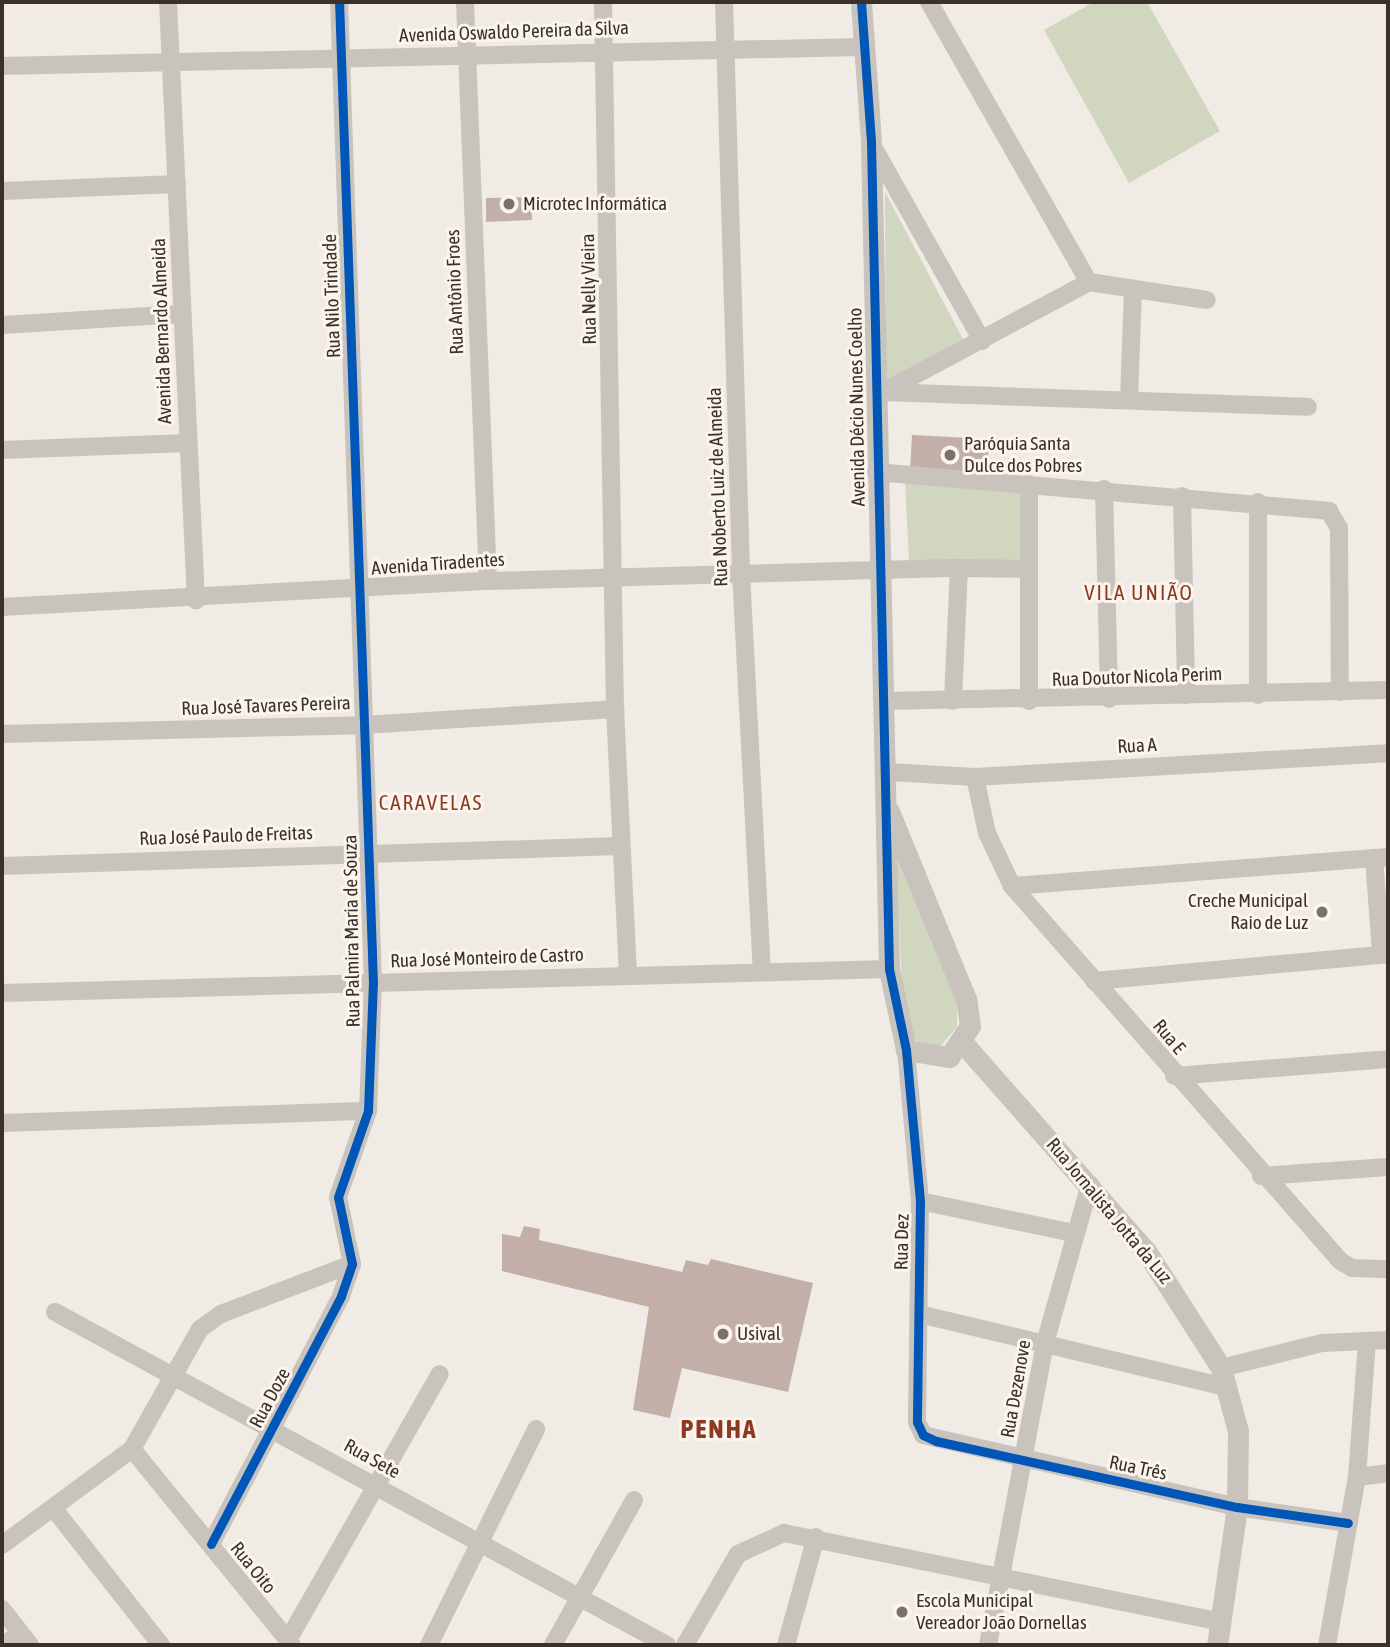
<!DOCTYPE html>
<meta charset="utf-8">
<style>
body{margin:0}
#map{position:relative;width:1390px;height:1647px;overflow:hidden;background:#f0ebe5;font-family:"Asap Condensed",sans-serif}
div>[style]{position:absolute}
.green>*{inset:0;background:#d1d6bf}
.building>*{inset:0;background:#c3afa7}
.minor>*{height:18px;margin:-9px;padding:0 9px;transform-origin:9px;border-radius:9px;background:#c9c3be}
.tertiary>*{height:21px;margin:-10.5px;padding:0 10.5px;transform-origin:10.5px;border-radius:10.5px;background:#c9c3be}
.cycleway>*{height:9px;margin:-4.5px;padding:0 4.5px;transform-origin:4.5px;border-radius:4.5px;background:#0057b8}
.dots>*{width:19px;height:19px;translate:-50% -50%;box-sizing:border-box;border:4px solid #fbf5ee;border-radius:50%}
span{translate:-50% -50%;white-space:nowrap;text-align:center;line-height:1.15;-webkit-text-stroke:6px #fbf5ee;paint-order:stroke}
.street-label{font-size:19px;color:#3b302b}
.poi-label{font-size:19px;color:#3b302b}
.left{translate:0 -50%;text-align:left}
.right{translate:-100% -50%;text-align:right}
.neighbourhood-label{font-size:21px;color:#8c3b22;letter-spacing:2px}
.district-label{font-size:26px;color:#8c3b22;font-weight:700;letter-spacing:2px}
.frame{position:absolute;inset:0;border:4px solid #3b302b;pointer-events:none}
</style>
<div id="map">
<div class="green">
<div style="clip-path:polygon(1094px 2px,1147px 2px,1220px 131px,1129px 183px,1044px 30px)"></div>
<div style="clip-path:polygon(885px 192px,963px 339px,886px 382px)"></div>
<div style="clip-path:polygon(905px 480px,1025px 489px,1022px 563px,909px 563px)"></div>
<div style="clip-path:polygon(897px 856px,957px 1003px,957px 1027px,938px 1049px,924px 1049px,903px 1027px)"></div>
</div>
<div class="building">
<div style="clip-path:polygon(531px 197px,532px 220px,486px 222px,486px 198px)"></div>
<div style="clip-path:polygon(912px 435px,989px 439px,987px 476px,910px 472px)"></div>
<div style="clip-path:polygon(524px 1226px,540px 1229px,539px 1240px,682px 1272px,686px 1260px,708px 1265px,711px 1259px,813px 1283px,788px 1392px,682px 1368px,670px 1418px,633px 1410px,649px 1307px,502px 1271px,502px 1234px,520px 1237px)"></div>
</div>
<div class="minor">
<div style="left:168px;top:2px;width:599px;rotate:87.32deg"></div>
<div style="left:465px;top:2px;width:579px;rotate:87.73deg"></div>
<div style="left:603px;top:2px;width:707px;rotate:89.03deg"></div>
<div style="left:615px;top:709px;width:264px;rotate:87.2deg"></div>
<div style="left:724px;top:2px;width:571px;rotate:88.29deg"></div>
<div style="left:741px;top:573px;width:398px;rotate:87deg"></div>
<div style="left:929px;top:2px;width:322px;rotate:60.3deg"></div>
<div style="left:2px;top:66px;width:859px;rotate:-1.27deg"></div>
<div style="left:871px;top:143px;width:227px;rotate:60.7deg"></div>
<div style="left:2px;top:191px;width:175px;rotate:-2.3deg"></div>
<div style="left:1089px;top:282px;width:119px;rotate:8.7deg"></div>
<div style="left:2px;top:325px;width:179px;rotate:-3.5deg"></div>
<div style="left:885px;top:391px;width:231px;rotate:-28.1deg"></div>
<div style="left:883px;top:392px;width:425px;rotate:2deg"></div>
<div style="left:1129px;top:399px;width:109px;rotate:-87.9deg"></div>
<div style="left:2px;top:450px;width:185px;rotate:-2.2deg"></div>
<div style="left:876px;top:472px;width:455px;rotate:4.9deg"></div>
<div style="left:1329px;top:511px;width:20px;rotate:60deg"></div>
<div style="left:1339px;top:528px;width:164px;rotate:89.7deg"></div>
<div style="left:1104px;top:489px;width:210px;rotate:88.6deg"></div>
<div style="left:1182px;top:496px;width:199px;rotate:88.8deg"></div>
<div style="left:1258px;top:502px;width:193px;rotate:90deg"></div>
<div style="left:959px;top:568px;width:69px;rotate:0.8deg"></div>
<div style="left:2px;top:607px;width:487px;rotate:-3.1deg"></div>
<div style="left:488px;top:581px;width:471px;rotate:-1.6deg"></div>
<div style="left:959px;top:568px;width:133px;rotate:92.6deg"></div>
<div style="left:886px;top:701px;width:502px;rotate:-1.26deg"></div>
<div style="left:1029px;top:701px;width:217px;rotate:-90deg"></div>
<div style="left:2px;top:734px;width:361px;rotate:-1.4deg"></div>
<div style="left:363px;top:725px;width:253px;rotate:-3.6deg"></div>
<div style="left:888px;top:772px;width:87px;rotate:3.3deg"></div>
<div style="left:975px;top:777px;width:414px;rotate:-3.3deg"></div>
<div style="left:975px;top:777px;width:57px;rotate:77.9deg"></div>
<div style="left:987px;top:833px;width:59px;rotate:64.7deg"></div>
<div style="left:1012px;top:886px;width:498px;rotate:48.8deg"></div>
<div style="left:1340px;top:1261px;width:14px;rotate:30deg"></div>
<div style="left:1352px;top:1268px;width:36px;rotate:2deg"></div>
<div style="left:1374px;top:858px;width:96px;rotate:85.8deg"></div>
<div style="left:2px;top:866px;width:618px;rotate:-1.85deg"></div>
<div style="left:1012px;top:886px;width:377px;rotate:-4.4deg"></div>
<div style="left:1094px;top:981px;width:295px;rotate:-5.2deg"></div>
<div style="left:2px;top:993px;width:887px;rotate:-1.55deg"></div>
<div style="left:906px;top:1050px;width:152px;rotate:84.7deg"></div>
<div style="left:920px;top:1201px;width:221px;rotate:90.8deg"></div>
<div style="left:917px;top:1422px;width:14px;rotate:65deg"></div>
<div style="left:923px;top:1435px;width:322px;rotate:12.9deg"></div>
<div style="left:1237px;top:1507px;width:112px;rotate:8.2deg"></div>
<div style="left:1174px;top:1076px;width:215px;rotate:-4.5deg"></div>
<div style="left:2px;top:1123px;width:366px;rotate:-1.9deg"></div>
<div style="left:1261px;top:1176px;width:127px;rotate:-4.1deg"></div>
<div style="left:920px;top:1201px;width:156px;rotate:11.8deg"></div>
<div style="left:55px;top:1312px;width:697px;rotate:28.55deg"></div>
<div style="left:919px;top:1314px;width:315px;rotate:13.4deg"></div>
<div style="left:1221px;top:1368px;width:104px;rotate:-13.9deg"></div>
<div style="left:1322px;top:1343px;width:66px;rotate:-2.6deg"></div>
<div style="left:132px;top:1449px;width:253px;rotate:50.8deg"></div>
<div style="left:1357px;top:1477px;width:31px;rotate:-7deg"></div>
<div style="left:54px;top:1509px;width:173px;rotate:51.8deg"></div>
<div style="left:211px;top:1544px;width:280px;rotate:-62.3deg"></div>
<div style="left:341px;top:1296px;width:34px;rotate:-71deg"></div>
<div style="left:352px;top:1264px;width:68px;rotate:-101.8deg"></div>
<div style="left:338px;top:1197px;width:91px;rotate:-70.8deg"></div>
<div style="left:368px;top:1111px;width:128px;rotate:-87.8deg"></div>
<div style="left:373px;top:983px;width:982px;rotate:-91.98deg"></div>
<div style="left:2px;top:1545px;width:162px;rotate:-36.4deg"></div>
<div style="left:132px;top:1449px;width:138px;rotate:-60.5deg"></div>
<div style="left:200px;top:1329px;width:26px;rotate:-36deg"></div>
<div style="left:221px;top:1314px;width:140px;rotate:-20.9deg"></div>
<div style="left:2px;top:1609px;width:46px;rotate:52.1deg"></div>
<div style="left:288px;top:1640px;width:306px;rotate:-60.3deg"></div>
<div style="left:4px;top:1645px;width:20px;rotate:-37deg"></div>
<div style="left:429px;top:1645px;width:241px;rotate:-63.6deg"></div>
<div style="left:553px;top:1645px;width:166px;rotate:-60.8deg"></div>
<div style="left:685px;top:1645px;width:105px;rotate:-59.8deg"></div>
<div style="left:738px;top:1554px;width:51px;rotate:-24.5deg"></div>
<div style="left:784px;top:1533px;width:446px;rotate:11.5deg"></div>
<div style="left:786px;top:1645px;width:112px;rotate:-74.5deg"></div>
<div style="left:988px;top:1645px;width:307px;rotate:-79.3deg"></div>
<div style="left:1045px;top:1343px;width:165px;rotate:-74.2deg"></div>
<div style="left:1327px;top:1645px;width:171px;rotate:-79.9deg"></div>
<div style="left:1357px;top:1477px;width:136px;rotate:-85.8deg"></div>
</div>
<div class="tertiary">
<div style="left:861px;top:2px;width:141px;rotate:85.9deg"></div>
<div style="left:871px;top:143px;width:826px;rotate:88.75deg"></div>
<div style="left:889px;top:969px;width:83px;rotate:78.1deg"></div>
<div style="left:906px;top:1050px;width:44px;rotate:9.2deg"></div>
<div style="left:949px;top:1057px;width:37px;rotate:-56deg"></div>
<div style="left:970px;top:1026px;width:27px;rotate:-98deg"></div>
<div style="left:966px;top:999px;width:203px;rotate:-112.3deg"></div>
<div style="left:963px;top:1043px;width:277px;rotate:48.7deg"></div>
<div style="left:1146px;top:1251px;width:139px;rotate:57.3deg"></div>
<div style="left:1221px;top:1368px;width:65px;rotate:74.9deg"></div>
<div style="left:1238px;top:1431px;width:76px;rotate:90.8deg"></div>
<div style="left:1237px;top:1507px;width:139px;rotate:98.2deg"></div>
</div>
<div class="cycleway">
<div style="left:861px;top:2px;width:141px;rotate:85.9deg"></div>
<div style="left:871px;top:143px;width:826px;rotate:88.75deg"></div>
<div style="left:889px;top:969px;width:83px;rotate:78.1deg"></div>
<div style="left:906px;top:1050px;width:152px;rotate:84.7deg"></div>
<div style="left:920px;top:1201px;width:221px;rotate:90.8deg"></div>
<div style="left:917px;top:1422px;width:14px;rotate:65deg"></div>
<div style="left:923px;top:1435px;width:14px;rotate:25deg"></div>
<div style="left:936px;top:1441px;width:308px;rotate:12.4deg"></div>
<div style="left:1237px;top:1507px;width:112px;rotate:8.2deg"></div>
<div style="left:211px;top:1544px;width:280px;rotate:-62.3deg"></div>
<div style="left:341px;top:1296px;width:34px;rotate:-71deg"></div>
<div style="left:352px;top:1264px;width:68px;rotate:-101.8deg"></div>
<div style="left:338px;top:1197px;width:91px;rotate:-70.8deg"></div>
<div style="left:368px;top:1111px;width:128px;rotate:-87.8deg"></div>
<div style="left:373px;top:983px;width:982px;rotate:-91.98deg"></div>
</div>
<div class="dots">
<div style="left:509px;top:204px;background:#7a716c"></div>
<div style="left:950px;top:455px;background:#7a716c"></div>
<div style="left:1322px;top:912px;background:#7a716c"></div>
<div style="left:723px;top:1334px;background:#7a716c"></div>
<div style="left:902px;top:1612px;background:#7a716c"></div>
</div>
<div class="street-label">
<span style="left:514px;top:32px;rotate:-2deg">Avenida Oswaldo Pereira da Silva</span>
<span style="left:589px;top:289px;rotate:-91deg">Rua Nelly Vieira</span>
<span style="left:455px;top:292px;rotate:-92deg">Rua Antônio Froes</span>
<span style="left:332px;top:296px;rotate:-92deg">Rua Nilo Trindade</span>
<span style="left:162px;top:331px;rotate:-92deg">Avenida Bernardo Almeida</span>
<span style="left:857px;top:407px;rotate:-91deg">Avenida Décio Nunes Coelho</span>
<span style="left:718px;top:487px;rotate:-92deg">Rua Noberto Luiz de Almeida</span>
<span style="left:438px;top:564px;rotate:-4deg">Avenida Tiradentes</span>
<span style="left:1137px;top:677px;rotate:-2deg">Rua Doutor Nicola Perim</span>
<span style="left:266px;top:706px;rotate:-2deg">Rua José Tavares Pereira</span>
<span style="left:1137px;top:746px;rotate:-3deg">Rua A</span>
<span style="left:226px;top:836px;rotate:-2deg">Rua José Paulo de Freitas</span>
<span style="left:352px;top:931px;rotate:-91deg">Rua Palmira Maria de Souza</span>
<span style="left:487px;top:958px;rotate:-2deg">Rua José Monteiro de Castro</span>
<span style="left:1169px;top:1037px;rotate:50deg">Rua E</span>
<span style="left:1109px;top:1211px;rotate:50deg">Rua Jornalista Jotta da Luz</span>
<span style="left:902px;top:1242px;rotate:-89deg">Rua Dez</span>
<span style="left:1016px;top:1389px;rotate:-80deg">Rua Dezenove</span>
<span style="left:270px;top:1398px;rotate:-62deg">Rua Doze</span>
<span style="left:372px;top:1459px;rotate:29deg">Rua Sete</span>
<span style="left:1138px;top:1468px;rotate:12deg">Rua Três</span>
<span style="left:253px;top:1568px;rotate:51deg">Rua Oito</span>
</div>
<div class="poi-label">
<span class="left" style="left:523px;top:204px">Microtec Informática</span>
<span class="left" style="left:964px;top:455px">Paróquia Santa<br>Dulce dos Pobres</span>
<span class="right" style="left:1308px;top:912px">Creche Municipal<br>Raio de Luz</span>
<span class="left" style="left:737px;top:1334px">Usival</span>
<span class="left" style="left:916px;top:1612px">Escola Municipal<br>Vereador João Dornellas</span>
</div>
<div class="neighbourhood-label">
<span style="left:1139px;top:592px">VILA UNIÃO</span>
<span style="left:431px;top:802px">CARAVELAS</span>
</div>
<div class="district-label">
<span style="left:719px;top:1430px">PENHA</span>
</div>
<div class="frame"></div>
</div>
